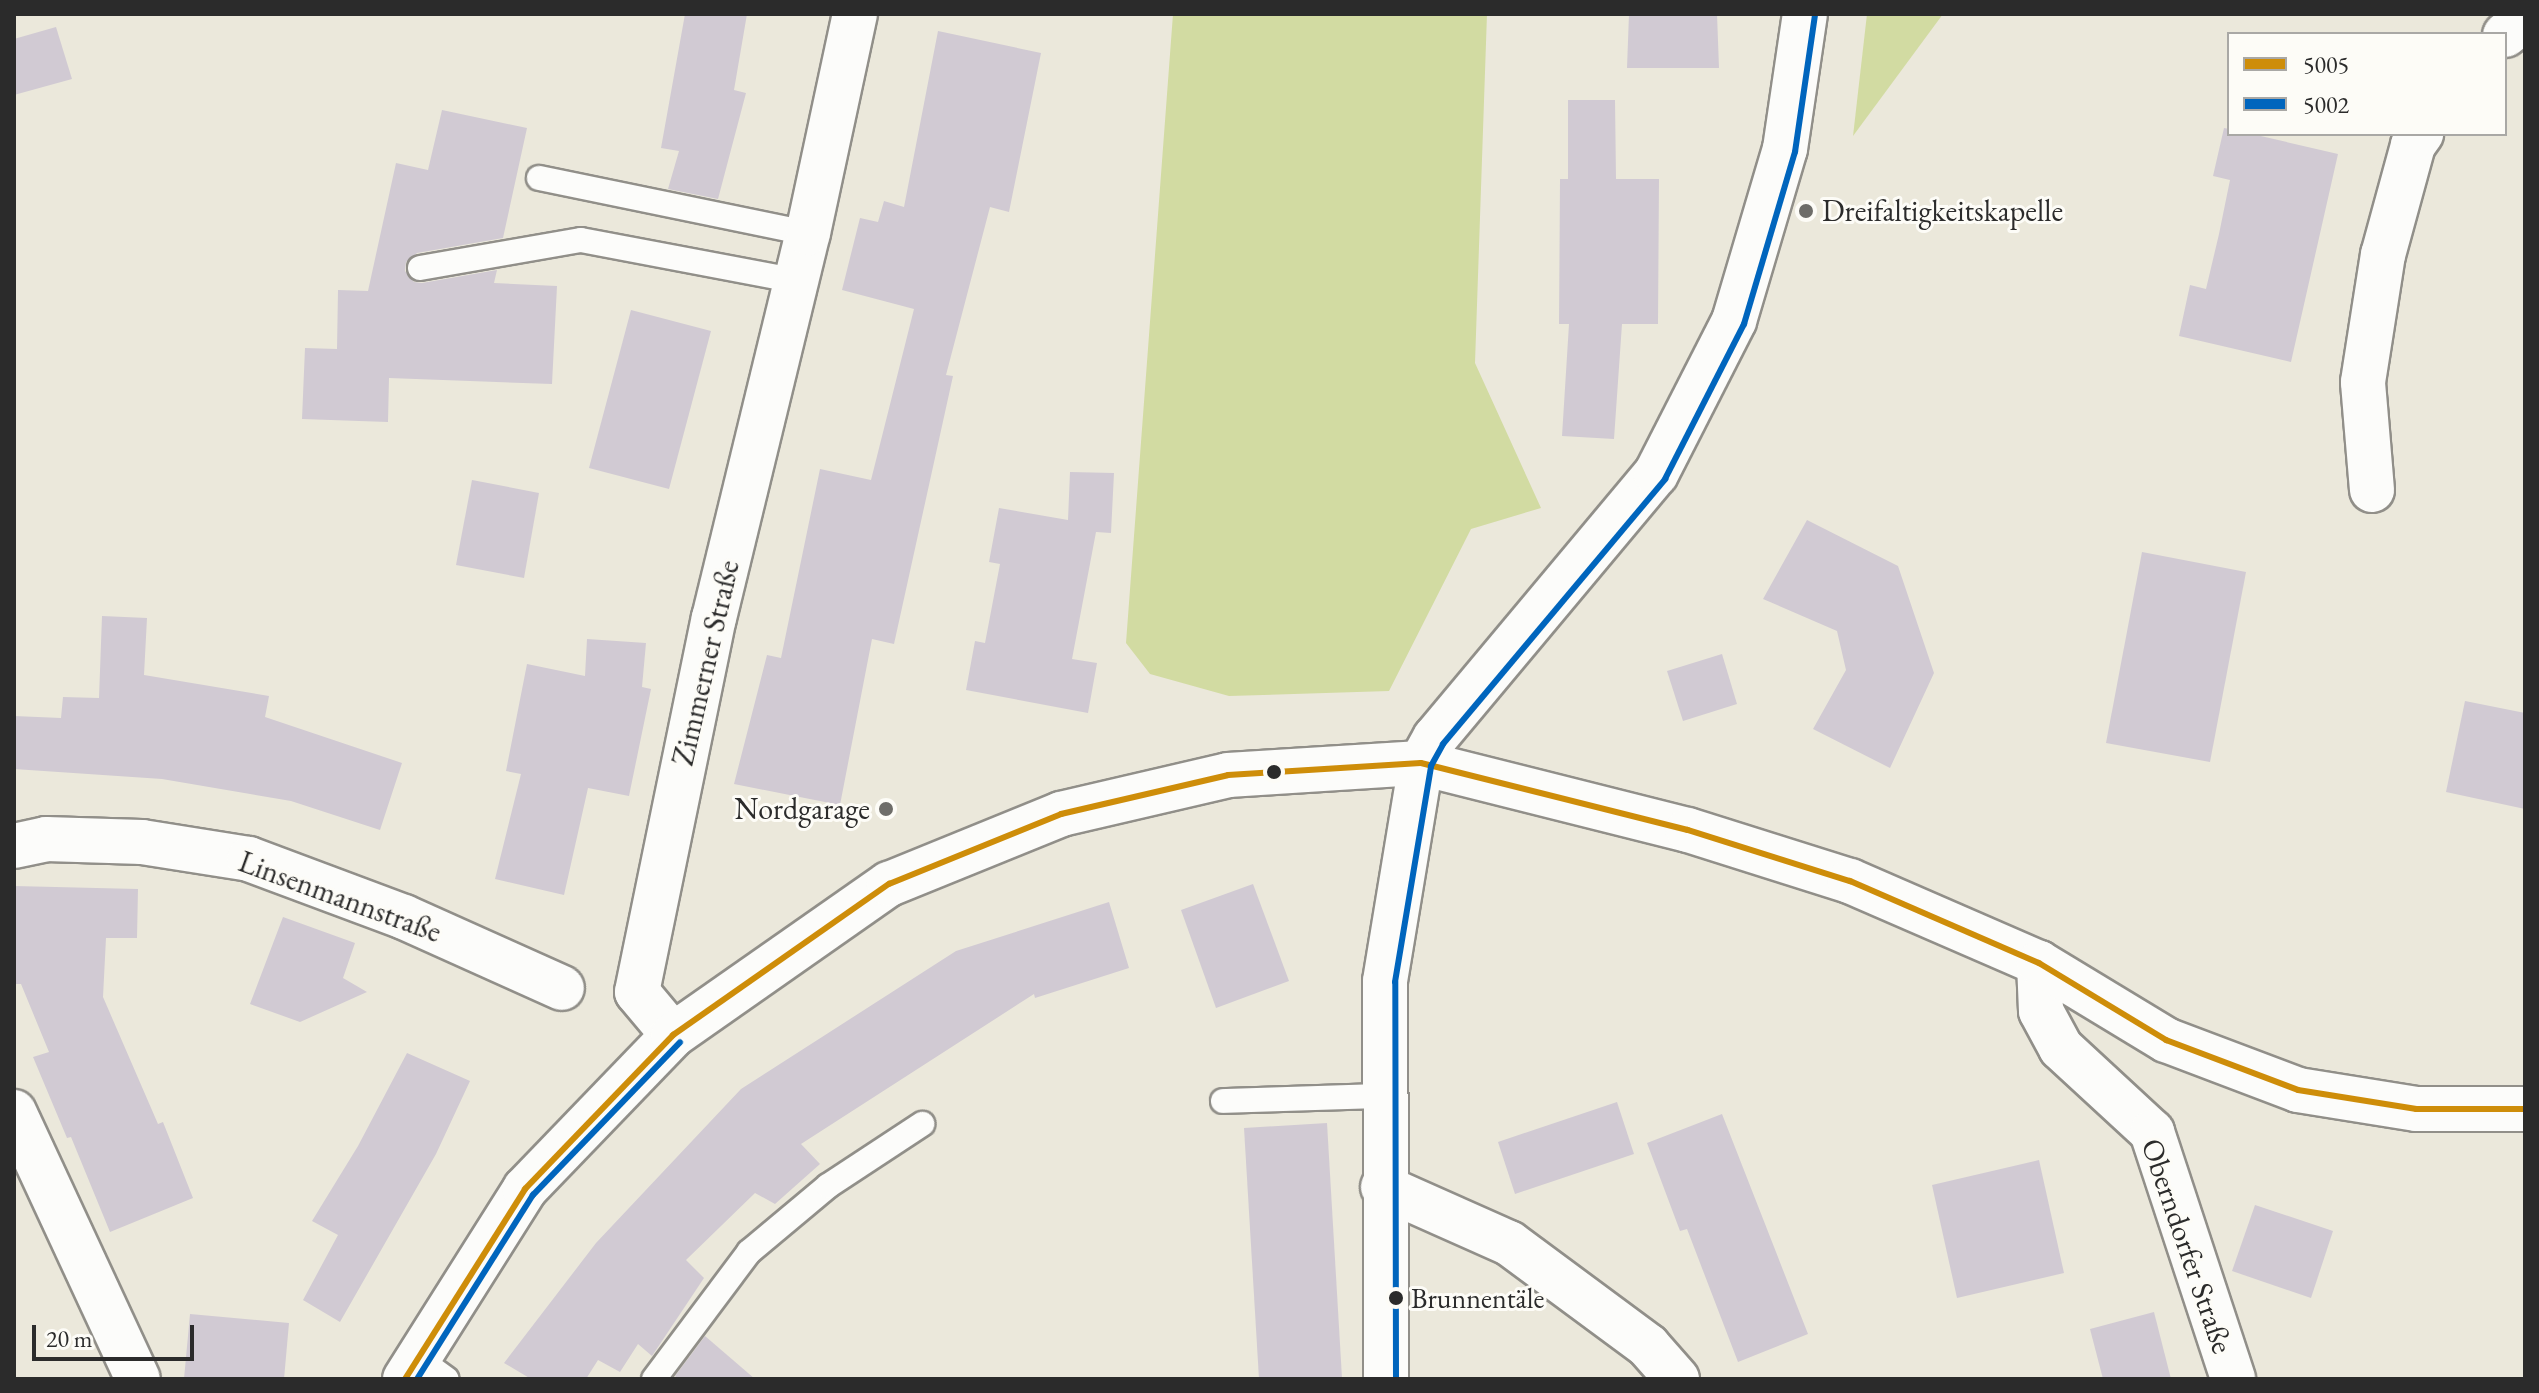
<!DOCTYPE html>
<meta charset="utf-8">
<style>
body{margin:0}
#map{position:relative;width:2539px;height:1393px;overflow:hidden;background:#ebe8db;font-family:"EB Garamond",serif}
div>[style]{position:absolute}
.green>*{inset:0;background:#d2dba2}
.building>*{inset:0;background:#d1cad3}
.roads{filter:drop-shadow(2px 0 #918f89) drop-shadow(-2px 0 #918f89) drop-shadow(0 2px #918f89) drop-shadow(0 -2px #918f89)}
.service>*{height:24px;margin:-12px;padding:0 12px;transform-origin:12px;border-radius:12px;background:#fcfcfa}
.minor>*{height:44px;margin:-22px;padding:0 22px;transform-origin:22px;border-radius:22px;background:#fcfcfa}
.tertiary>*{height:44px;margin:-22px;padding:0 22px;transform-origin:22px;border-radius:22px;background:#fcfcfa}
.bus-1>*{height:6px;margin:-3px;padding:0 3px;transform-origin:3px;border-radius:3px;background:#ce8d09}
.bus-2>*{height:6px;margin:-3px;padding:0 3px;transform-origin:3px;border-radius:3px;background:#0065bd}
.dots>*{width:22px;height:22px;translate:-50% -50%;box-sizing:border-box;border:4px solid #fdfcf7;border-radius:50%}
span{translate:-50% -50%;white-space:nowrap;text-align:center;line-height:1.15;-webkit-text-stroke:6px #fdfcf7;paint-order:stroke}
.bus-label{font-size:28px;color:#2b2b2b}
.left{translate:0 -50%;text-align:left}
.poi-label{font-size:30px;color:#2b2b2b}
.right{translate:-100% -50%;text-align:right}
.street-label{font-size:30px;color:#2b2b2b}
.frame{position:absolute;inset:0;border:16px solid #2b2b2b;pointer-events:none}
.legend{position:absolute;left:2227px;top:32px;width:280px;height:104px;box-sizing:border-box;background:#fdfcf7;border:2px solid #a9a8a5;margin:0;padding:10px 14px;list-style:none;font-size:24px;color:#2b2b2b}
.legend li{display:flex;align-items:center;gap:16px;height:40px}
.legend b{width:40px;border:2px solid #a9a8a5}
.scale{position:absolute;left:32px;top:1325px;width:162px;height:36px;box-sizing:border-box;border:4px solid #2b2b2b;border-top:0;padding-left:10px;font-size:24px;line-height:28px;white-space:nowrap;color:#2b2b2b;-webkit-text-stroke:6px #fdfcf7;paint-order:stroke}
</style>
<div id="map">
<div class="green">
<div style="clip-path:polygon(1173px 14px,1487px 14px,1475px 363px,1541px 508px,1471px 529px,1389px 691px,1229px 696px,1150px 674px,1126px 643px)"></div>
<div style="clip-path:polygon(1867px 14px,1943px 14px,1853px 136px)"></div>
</div>
<div class="building">
<div style="clip-path:polygon(685px 14px,747px 14px,734px 90px,746px 93px,718px 199px,668px 189px,679px 151px,661px 148px)"></div>
<div style="clip-path:polygon(1629px 14px,1717px 14px,1719px 68px,1627px 68px)"></div>
<div style="clip-path:polygon(56px 27px,72px 79px,14px 95px,14px 39px)"></div>
<div style="clip-path:polygon(938px 31px,1041px 53px,1009px 212px,990px 207px,946px 375px,953px 376px,894px 644px,872px 639px,840px 805px,734px 784px,767px 655px,781px 658px,820px 469px,871px 480px,914px 309px,842px 290px,860px 218px,878px 222px,884px 201px,904px 207px)"></div>
<div style="clip-path:polygon(1568px 100px,1615px 100px,1616px 179px,1659px 179px,1658px 324px,1622px 324px,1614px 439px,1562px 436px,1569px 324px,1559px 324px,1560px 179px,1568px 179px)"></div>
<div style="clip-path:polygon(442px 110px,527px 128px,503px 238px,417px 253px,406px 262px,405px 271px,414px 282px,422px 283px,497px 270px,494px 283px,557px 286px,552px 384px,389px 378px,388px 422px,302px 419px,305px 348px,337px 349px,338px 290px,368px 291px,396px 163px,428px 170px)"></div>
<div style="clip-path:polygon(2224px 128px,2229px 129px,2229px 134px,2252px 134px,2338px 154px,2291px 362px,2179px 336px,2190px 285px,2206px 289px,2219px 234px,2230px 180px,2213px 176px)"></div>
<div style="clip-path:polygon(631px 310px,711px 331px,669px 489px,589px 468px)"></div>
<div style="clip-path:polygon(1070px 472px,1114px 473px,1111px 533px,1096px 532px,1072px 659px,1097px 663px,1088px 713px,966px 690px,975px 641px,985px 643px,1000px 564px,989px 562px,999px 508px,1068px 520px)"></div>
<div style="clip-path:polygon(472px 480px,539px 493px,524px 578px,456px 565px)"></div>
<div style="clip-path:polygon(1807px 520px,1898px 566px,1934px 673px,1890px 768px,1813px 729px,1846px 670px,1837px 631px,1763px 599px)"></div>
<div style="clip-path:polygon(2142px 552px,2246px 572px,2210px 762px,2106px 743px)"></div>
<div style="clip-path:polygon(102px 616px,147px 618px,144px 675px,269px 696px,265px 717px,402px 763px,380px 830px,291px 801px,162px 779px,14px 769px,14px 716px,61px 718px,63px 697px,99px 698px)"></div>
<div style="clip-path:polygon(587px 639px,646px 643px,642px 687px,651px 689px,629px 796px,588px 788px,564px 895px,495px 879px,521px 774px,506px 771px,527px 664px,585px 676px)"></div>
<div style="clip-path:polygon(1722px 654px,1737px 704px,1683px 721px,1667px 671px)"></div>
<div style="clip-path:polygon(2465px 701px,2525px 713px,2525px 809px,2446px 792px)"></div>
<div style="clip-path:polygon(1253px 884px,1289px 981px,1216px 1008px,1181px 910px)"></div>
<div style="clip-path:polygon(14px 886px,138px 889px,137px 938px,106px 938px,103px 997px,158px 1124px,163px 1122px,193px 1198px,110px 1232px,71px 1137px,67px 1138px,33px 1057px,49px 1052px,21px 984px,14px 984px)"></div>
<div style="clip-path:polygon(1109px 902px,1129px 968px,1035px 998px,1034px 994px,801px 1144px,820px 1164px,775px 1204px,755px 1193px,686px 1260px,704px 1278px,652px 1356px,638px 1344px,620px 1372px,598px 1360px,586px 1379px,531px 1379px,504px 1363px,596px 1243px,741px 1089px,956px 951px)"></div>
<div style="clip-path:polygon(283px 917px,355px 943px,343px 978px,367px 992px,300px 1022px,250px 1004px)"></div>
<div style="clip-path:polygon(407px 1053px,470px 1081px,436px 1154px,340px 1322px,303px 1300px,338px 1235px,312px 1221px,358px 1146px)"></div>
<div style="clip-path:polygon(1617px 1102px,1634px 1154px,1515px 1194px,1498px 1142px)"></div>
<div style="clip-path:polygon(1722px 1114px,1808px 1334px,1738px 1362px,1687px 1229px,1680px 1231px,1647px 1143px)"></div>
<div style="clip-path:polygon(1327px 1123px,1342px 1378px,1259px 1379px,1244px 1128px)"></div>
<div style="clip-path:polygon(2039px 1160px,2064px 1273px,1957px 1298px,1932px 1185px)"></div>
<div style="clip-path:polygon(2255px 1205px,2333px 1231px,2311px 1298px,2232px 1271px)"></div>
<div style="clip-path:polygon(2154px 1312px,2171px 1379px,2103px 1379px,2090px 1329px)"></div>
<div style="clip-path:polygon(190px 1314px,289px 1323px,284px 1379px,184px 1379px)"></div>
<div style="clip-path:polygon(705px 1336px,755px 1379px,678px 1379px,675px 1376px)"></div>
</div>
<div class="roads">
<div class="service">
<div style="left:539px;top:178px;width:275px;rotate:11.6deg"></div>
<div style="left:420px;top:268px;width:163px;rotate:-9.9deg"></div>
<div style="left:581px;top:240px;width:220px;rotate:10.7deg"></div>
<div style="left:1223px;top:1101px;width:160px;rotate:-1.8deg"></div>
<div style="left:419px;top:1359px;width:34px;rotate:36deg"></div>
<div style="left:654px;top:1379px;width:159px;rotate:-53.2deg"></div>
<div style="left:749px;top:1252px;width:103px;rotate:-39.9deg"></div>
<div style="left:828px;top:1186px;width:113px;rotate:-33.4deg"></div>
</div>
<div class="minor">
<div style="left:2505px;top:35px;width:26px;rotate:-39deg"></div>
<div style="left:2372px;top:490px;width:108px;rotate:-94.8deg"></div>
<div style="left:2363px;top:382px;width:129px;rotate:-81.1deg"></div>
<div style="left:2383px;top:255px;width:114px;rotate:-74.7deg"></div>
<div style="left:2413px;top:145px;width:14px;rotate:-54deg"></div>
<div style="left:14px;top:846px;width:33px;rotate:-12deg"></div>
<div style="left:46px;top:839px;width:96px;rotate:1.8deg"></div>
<div style="left:142px;top:842px;width:108px;rotate:9deg"></div>
<div style="left:249px;top:859px;width:165px;rotate:20.5deg"></div>
<div style="left:404px;top:917px;width:173px;rotate:24.2deg"></div>
<div style="left:2039px;top:963px;width:48px;rotate:87.6deg"></div>
<div style="left:2041px;top:1011px;width:42px;rotate:61.6deg"></div>
<div style="left:2061px;top:1048px;width:124px;rotate:42.7deg"></div>
<div style="left:2152px;top:1132px;width:260px;rotate:71.8deg"></div>
<div style="left:673px;top:1035px;width:56px;rotate:-129.9deg"></div>
<div style="left:637px;top:992px;width:382px;rotate:-78.4deg"></div>
<div style="left:714px;top:618px;width:396px;rotate:-76.3deg"></div>
<div style="left:808px;top:233px;width:224px;rotate:-77.9deg"></div>
<div style="left:14px;top:1112px;width:294px;rotate:65.1deg"></div>
<div style="left:1383px;top:1187px;width:138px;rotate:24deg"></div>
<div style="left:1509px;top:1243px;width:173px;rotate:36.5deg"></div>
<div style="left:1648px;top:1346px;width:44px;rotate:48.7deg"></div>
<div style="left:1386px;top:1379px;width:398px;rotate:-90.1deg"></div>
<div style="left:1385px;top:981px;width:221px;rotate:-80.6deg"></div>
<div style="left:1421px;top:763px;width:29px;rotate:-61deg"></div>
<div style="left:1435px;top:738px;width:344px;rotate:-50.1deg"></div>
<div style="left:1656px;top:474px;width:172px;rotate:-63deg"></div>
<div style="left:1734px;top:321px;width:179px;rotate:-73.5deg"></div>
<div style="left:1785px;top:149px;width:136px;rotate:-81.6deg"></div>
</div>
<div class="tertiary">
<div style="left:405px;top:1379px;width:225px;rotate:-57.7deg"></div>
<div style="left:525px;top:1189px;width:214px;rotate:-46.1deg"></div>
<div style="left:673px;top:1035px;width:264px;rotate:-35deg"></div>
<div style="left:889px;top:884px;width:186px;rotate:-22.1deg"></div>
<div style="left:1061px;top:814px;width:171px;rotate:-13.1deg"></div>
<div style="left:1228px;top:775px;width:193px;rotate:-3.6deg"></div>
<div style="left:1421px;top:763px;width:275px;rotate:14.1deg"></div>
<div style="left:1688px;top:830px;width:170px;rotate:17.5deg"></div>
<div style="left:1850px;top:881px;width:206px;rotate:23.5deg"></div>
<div style="left:2039px;top:963px;width:149px;rotate:31.2deg"></div>
<div style="left:2166px;top:1040px;width:141px;rotate:20.7deg"></div>
<div style="left:2298px;top:1090px;width:120px;rotate:9.1deg"></div>
<div style="left:2416px;top:1109px;width:109px"></div>
</div>
</div>
<div class="bus-1">
<div style="left:405px;top:1379px;width:225px;rotate:-57.7deg"></div>
<div style="left:525px;top:1189px;width:214px;rotate:-46.1deg"></div>
<div style="left:673px;top:1035px;width:264px;rotate:-35deg"></div>
<div style="left:889px;top:884px;width:186px;rotate:-22.1deg"></div>
<div style="left:1061px;top:814px;width:171px;rotate:-13.1deg"></div>
<div style="left:1228px;top:775px;width:193px;rotate:-3.6deg"></div>
<div style="left:1421px;top:763px;width:275px;rotate:14.1deg"></div>
<div style="left:1688px;top:830px;width:170px;rotate:17.5deg"></div>
<div style="left:1850px;top:881px;width:206px;rotate:23.5deg"></div>
<div style="left:2039px;top:963px;width:149px;rotate:31.2deg"></div>
<div style="left:2166px;top:1040px;width:141px;rotate:20.7deg"></div>
<div style="left:2298px;top:1090px;width:120px;rotate:9.1deg"></div>
<div style="left:2416px;top:1109px;width:109px"></div>
</div>
<div class="bus-2">
<div style="left:417px;top:1379px;width:218px;rotate:-57.8deg"></div>
<div style="left:533px;top:1195px;width:212px;rotate:-46.1deg"></div>
<div style="left:1396px;top:1379px;width:397px;rotate:-90.1deg"></div>
<div style="left:1395px;top:982px;width:219px;rotate:-80.5deg"></div>
<div style="left:1431px;top:766px;width:25px;rotate:-61deg"></div>
<div style="left:1443px;top:744px;width:346px;rotate:-50deg"></div>
<div style="left:1665px;top:479px;width:174px;rotate:-63deg"></div>
<div style="left:1744px;top:324px;width:179px;rotate:-73.5deg"></div>
<div style="left:1795px;top:152px;width:138px;rotate:-81.7deg"></div>
</div>
<div class="dots">
<div style="left:1806px;top:211px;background:#6e6d69"></div>
<div style="left:1274px;top:772px;background:#2b2b2b"></div>
<div style="left:886px;top:809px;background:#6e6d69"></div>
<div style="left:1396px;top:1298px;background:#2b2b2b"></div>
</div>
<div class="bus-label">
<span class="left" style="left:1411px;top:1298px">Brunnentäle</span>
</div>
<div class="poi-label">
<span class="left" style="left:1822px;top:211px">Dreifaltigkeitskapelle</span>
<span class="right" style="left:870px;top:809px">Nordgarage</span>
</div>
<div class="street-label">
<span style="left:706px;top:663px;rotate:-77deg">Zimmerner Straße</span>
<span style="left:340px;top:897px;rotate:20deg">Linsenmannstraße</span>
<span style="left:2187px;top:1246px;rotate:71deg">Oberndorfer Straße</span>
</div>
<div class="frame"></div>
<ul class="legend">
<li><b style="height:10px;background:#ce8d09"></b>5005</li>
<li><b style="height:10px;background:#0065bd"></b>5002</li>
</ul>
<div class="scale">20 m</div>
</div>
